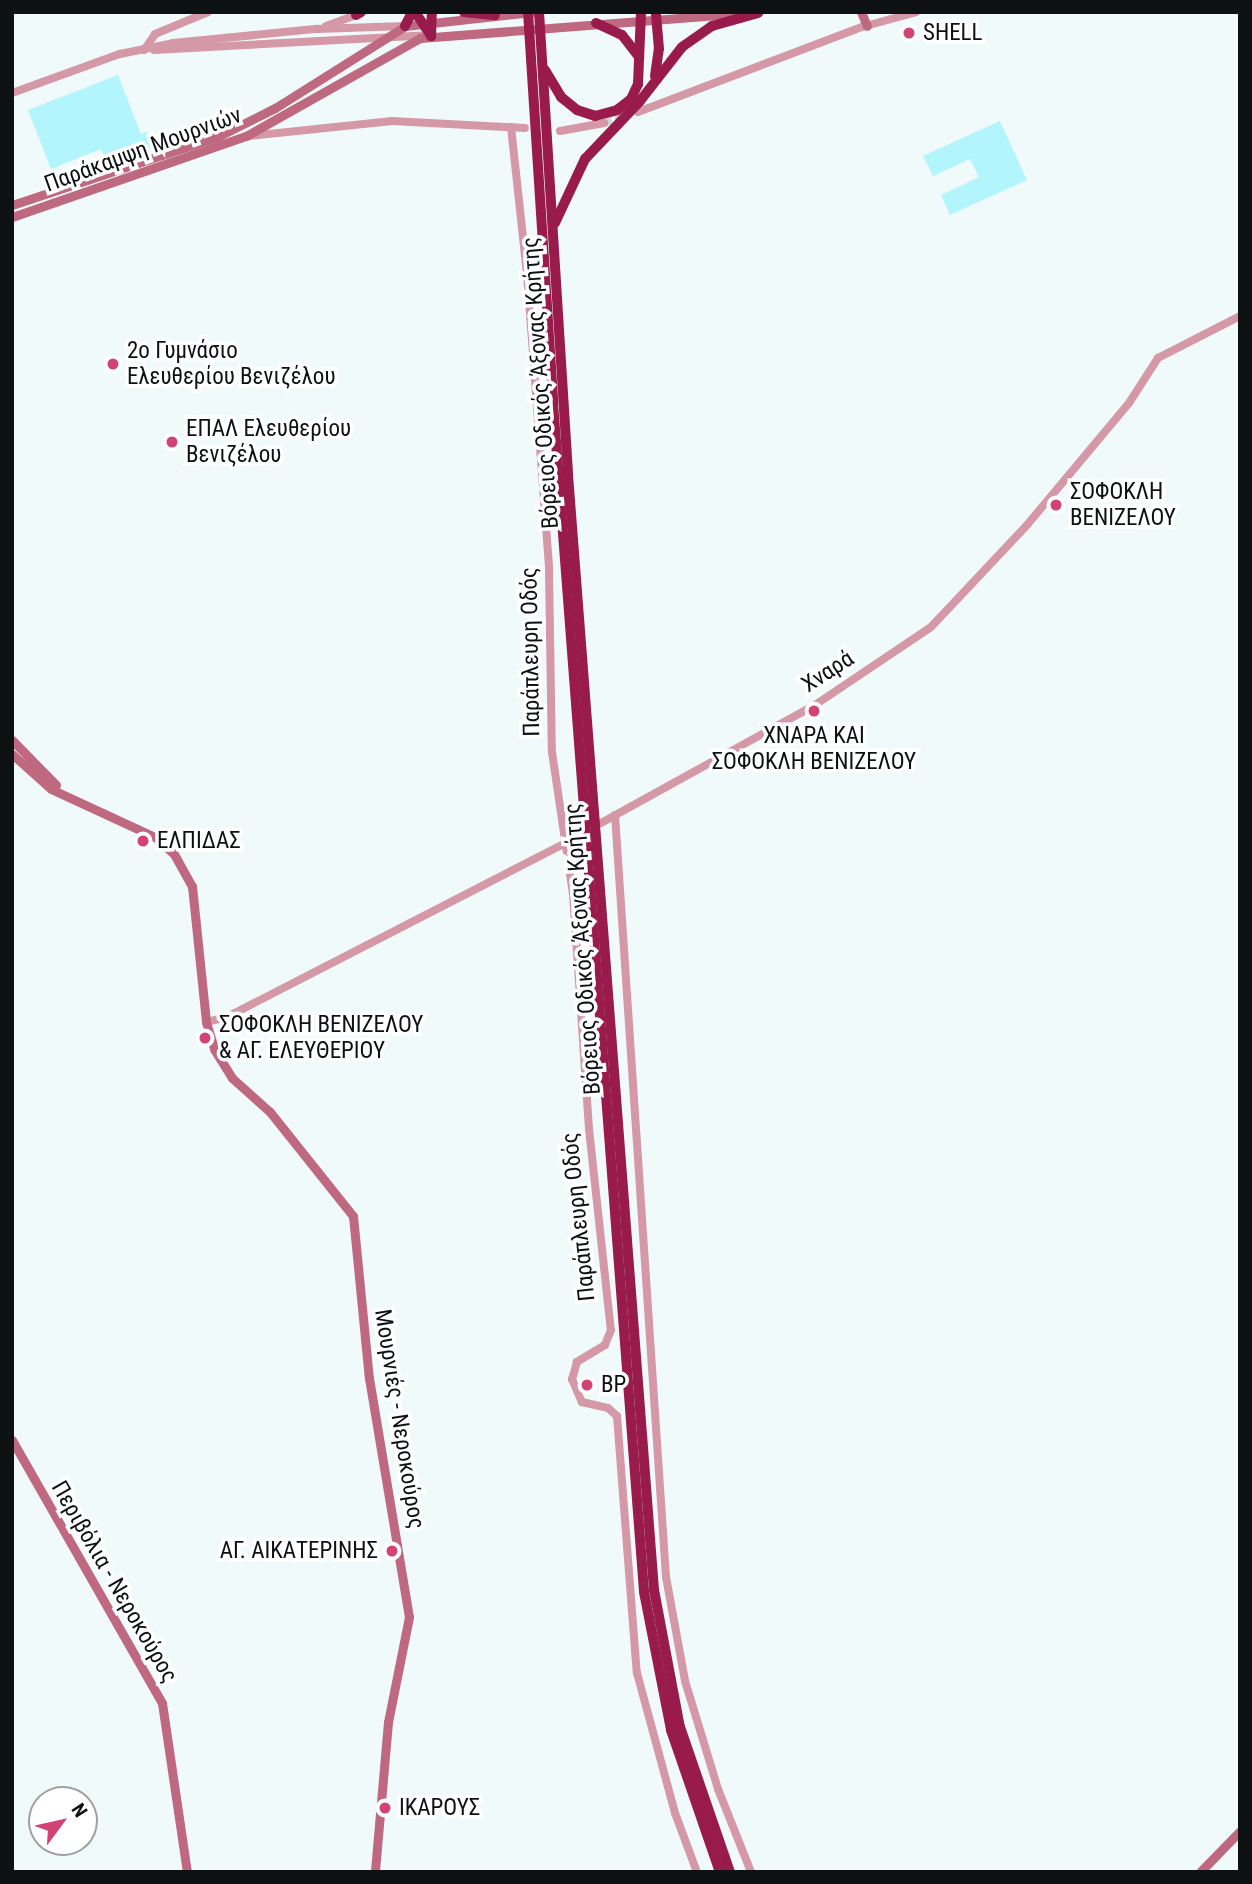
<!DOCTYPE html>
<meta charset="utf-8">
<style>
body{margin:0}
#map{position:relative;width:1252px;height:1884px;overflow:hidden;background:#f1fafa;font-family:"Roboto Condensed",sans-serif}
div>[style]{position:absolute}
.green>*{inset:0;background:#b2f5fc}
.tertiary-tunnel>*{height:8px;margin-top:-4px;transform-origin:0;background:repeating-linear-gradient(90deg,#cfd7d7 0 8px,transparent 0 12px)}
.tertiary>*{height:8px;margin:-4px;padding:0 4px;transform-origin:4px;border-radius:4px;background:#d498a6}
.secondary>*{height:9px;margin:-4.5px;padding:0 4.5px;transform-origin:4.5px;border-radius:4.5px;background:#be697f}
.motorway>*{height:10px;margin:-5px;padding:0 5px;transform-origin:5px;border-radius:5px;background:#991b4c}
.dots>*{width:19px;height:19px;translate:-50% -50%;box-sizing:border-box;border:4px solid #fff;border-radius:50%}
span{translate:-50% -50%;white-space:nowrap;text-align:center;line-height:1.15;-webkit-text-stroke:7px #fff;paint-order:stroke}
.poi-label{font-size:23px;color:#0e1111}
.left{translate:0 -50%;text-align:left}
.right{translate:-100% -50%;text-align:right}
.street-label{font-size:23px;color:#0e1111}
.frame{position:absolute;inset:0;border:14px solid #0e1111;pointer-events:none}
.north{position:absolute;left:28px;top:1786px;width:70px;height:70px;box-sizing:border-box;background:#fff;border:2px solid #9fa0a0;border-radius:50%;rotate:57deg;font-size:19px;font-weight:700;line-height:28px;text-align:center;color:#0e1111}
.north::after{content:'';display:block;margin:auto;width:24px;height:32px;background:#d04373;clip-path:polygon(50% 0,100% 100%,50% 72%,0 100%)}
</style>
<div id="map">
<div class="green">
<div style="clip-path:polygon(118px 75px,141px 134px,147px 132px,153px 148px,108px 165px,101px 149px,51px 169px,28px 110px)"></div>
<div style="clip-path:polygon(1000px 121px,1027px 180px,950px 215px,941px 195px,979px 177px,970px 159px,933px 176px,923px 156px)"></div>
</div>
<div class="tertiary-tunnel">
<div style="left:604px;top:123px;width:22px;rotate:-18deg"></div>
</div>
<div class="tertiary">
<div style="left:326px;top:26px;width:32px;rotate:-20deg"></div>
<div style="left:356px;top:15px;width:4px;rotate:-135deg"></div>
<div style="left:144px;top:50px;width:19px;rotate:-55deg"></div>
<div style="left:155px;top:34px;width:57px;rotate:-22.5deg"></div>
<div style="left:154px;top:50px;width:273px;rotate:-3.1deg"></div>
<div style="left:12px;top:93px;width:115px;rotate:-19.9deg"></div>
<div style="left:120px;top:54px;width:54px;rotate:-11.7deg"></div>
<div style="left:173px;top:43px;width:145px;rotate:-5.6deg"></div>
<div style="left:317px;top:29px;width:88px;rotate:-2deg"></div>
<div style="left:638px;top:112px;width:240px;rotate:-20.8deg"></div>
<div style="left:862px;top:27px;width:56px;rotate:-15.5deg"></div>
<div style="left:511px;top:127px;width:148px;rotate:83.8deg"></div>
<div style="left:527px;top:274px;width:297px;rotate:85.7deg"></div>
<div style="left:549px;top:570px;width:182px;rotate:89.1deg"></div>
<div style="left:552px;top:752px;width:144px;rotate:81.6deg"></div>
<div style="left:573px;top:894px;width:236px;rotate:86.1deg"></div>
<div style="left:589px;top:1129px;width:202px;rotate:83.8deg"></div>
<div style="left:611px;top:1330px;width:16px;rotate:112deg"></div>
<div style="left:605px;top:1345px;width:33px;rotate:149deg"></div>
<div style="left:577px;top:1362px;width:18px;rotate:106deg"></div>
<div style="left:572px;top:1379px;width:25px;rotate:67deg"></div>
<div style="left:582px;top:1402px;width:27px;rotate:13deg"></div>
<div style="left:608px;top:1408px;width:12px;rotate:42deg"></div>
<div style="left:617px;top:1416px;width:258px;rotate:85.6deg"></div>
<div style="left:637px;top:1673px;width:145px;rotate:74.8deg"></div>
<div style="left:675px;top:1813px;width:63px;rotate:69.6deg"></div>
<div style="left:560px;top:131px;width:45px;rotate:-10.3deg"></div>
<div style="left:249px;top:136px;width:144px;rotate:-6deg"></div>
<div style="left:392px;top:121px;width:133px;rotate:3deg"></div>
<div style="left:615px;top:815px;width:764px;rotate:86.17deg"></div>
<div style="left:666px;top:1577px;width:106px;rotate:79.6deg"></div>
<div style="left:685px;top:1681px;width:113px;rotate:73deg"></div>
<div style="left:718px;top:1789px;width:89px;rotate:68.3deg"></div>
<div style="left:601px;top:823px;width:248px;rotate:-28.9deg"></div>
<div style="left:818px;top:703px;width:136px;rotate:-33.9deg"></div>
<div style="left:931px;top:627px;width:140px;rotate:-46.7deg"></div>
<div style="left:1027px;top:525px;width:159px;rotate:-50.1deg"></div>
<div style="left:1129px;top:403px;width:54px;rotate:-57.2deg"></div>
<div style="left:1158px;top:358px;width:92px;rotate:-27.1deg"></div>
<div style="left:206px;top:1022px;width:22px;rotate:-13deg"></div>
<div style="left:227px;top:1017px;width:391px;rotate:-27.2deg"></div>
</div>
<div class="secondary">
<div style="left:861px;top:12px;width:15px;rotate:67deg"></div>
<div style="left:12px;top:205px;width:216px;rotate:-18.4deg"></div>
<div style="left:217px;top:137px;width:65px;rotate:-26.6deg"></div>
<div style="left:275px;top:108px;width:154px;rotate:-32.2deg"></div>
<div style="left:405px;top:26px;width:128px;rotate:-6.3deg"></div>
<div style="left:12px;top:217px;width:248px;rotate:-19.1deg"></div>
<div style="left:246px;top:136px;width:200px;rotate:-29.4deg"></div>
<div style="left:420px;top:38px;width:328px;rotate:-4.4deg"></div>
<div style="left:12px;top:740px;width:63px;rotate:45.6deg"></div>
<div style="left:12px;top:754px;width:52px;rotate:41.9deg"></div>
<div style="left:51px;top:789px;width:115px;rotate:24.8deg"></div>
<div style="left:155px;top:837px;width:25px;rotate:42deg"></div>
<div style="left:174px;top:854px;width:37px;rotate:61deg"></div>
<div style="left:192px;top:886px;width:137px;rotate:84.1deg"></div>
<div style="left:206px;top:1022px;width:28px;rotate:73deg"></div>
<div style="left:214px;top:1049px;width:34px;rotate:58deg"></div>
<div style="left:232px;top:1078px;width:51px;rotate:41.8deg"></div>
<div style="left:270px;top:1112px;width:133px;rotate:51.4deg"></div>
<div style="left:353px;top:1216px;width:163px;rotate:84.4deg"></div>
<div style="left:369px;top:1378px;width:242px;rotate:80.5deg"></div>
<div style="left:409px;top:1617px;width:107px;rotate:101.3deg"></div>
<div style="left:388px;top:1722px;width:151px;rotate:95deg"></div>
<div style="left:12px;top:1440px;width:303px;rotate:60.3deg"></div>
<div style="left:162px;top:1703px;width:171px;rotate:81.6deg"></div>
<div style="left:1200px;top:1872px;width:57px;rotate:-45.7deg"></div>
</div>
<div class="motorway">
<div style="left:415px;top:12px;width:29px;rotate:56deg"></div>
<div style="left:464px;top:12px;width:31px;rotate:6deg"></div>
<div style="left:528px;top:12px;width:392px;rotate:86.3deg"></div>
<div style="left:553px;top:403px;width:1192px;rotate:85.62deg"></div>
<div style="left:644px;top:1592px;width:141px;rotate:78.9deg"></div>
<div style="left:671px;top:1730px;width:150px;rotate:71deg"></div>
<div style="left:539px;top:12px;width:464px;rotate:86.4deg"></div>
<div style="left:568px;top:475px;width:1118px;rotate:85.59deg"></div>
<div style="left:654px;top:1590px;width:139px;rotate:79.3deg"></div>
<div style="left:680px;top:1727px;width:153px;rotate:71deg"></div>
<div style="left:356px;top:15px;width:6px;rotate:-31deg"></div>
<div style="left:596px;top:23px;width:29px;rotate:25deg"></div>
<div style="left:622px;top:35px;width:28px;rotate:52deg"></div>
<div style="left:405px;top:26px;width:16px;rotate:-63deg"></div>
<div style="left:431px;top:36px;width:24px;rotate:-88deg"></div>
<div style="left:545px;top:70px;width:31px;rotate:59deg"></div>
<div style="left:561px;top:97px;width:21px;rotate:39deg"></div>
<div style="left:577px;top:110px;width:19px;rotate:18deg"></div>
<div style="left:595px;top:116px;width:23px;rotate:-15deg"></div>
<div style="left:617px;top:110px;width:18px;rotate:-38deg"></div>
<div style="left:631px;top:99px;width:17px;rotate:-65deg"></div>
<div style="left:638px;top:84px;width:72px;rotate:-87.6deg"></div>
<div style="left:655px;top:76px;width:27px;rotate:-82deg"></div>
<div style="left:659px;top:49px;width:37px;rotate:-95deg"></div>
<div style="left:555px;top:223px;width:71px;rotate:-64.9deg"></div>
<div style="left:585px;top:159px;width:80px;rotate:-46.5deg"></div>
<div style="left:640px;top:101px;width:68px;rotate:-52.1deg"></div>
<div style="left:682px;top:47px;width:37px;rotate:-35deg"></div>
<div style="left:712px;top:26px;width:48px;rotate:-15.8deg"></div>
</div>
<div class="dots">
<div style="left:909px;top:33px;background:#d04373"></div>
<div style="left:113px;top:364px;background:#d04373"></div>
<div style="left:172px;top:442px;background:#d04373"></div>
<div style="left:1056px;top:505px;background:#d04373"></div>
<div style="left:814px;top:711px;background:#d04373"></div>
<div style="left:143px;top:841px;background:#d04373"></div>
<div style="left:205px;top:1038px;background:#d04373"></div>
<div style="left:587px;top:1385px;background:#d04373"></div>
<div style="left:392px;top:1551px;background:#d04373"></div>
<div style="left:385px;top:1808px;background:#d04373"></div>
</div>
<div class="poi-label">
<span class="left" style="left:923px;top:33px">SHELL</span>
<span class="left" style="left:127px;top:364px">2ο Γυμνάσιο<br>Ελευθερίου Βενιζέλου</span>
<span class="left" style="left:186px;top:442px">ΕΠΑΛ Ελευθερίου<br>Βενιζέλου</span>
<span class="left" style="left:1070px;top:505px">ΣΟΦΟΚΛΗ<br>ΒΕΝΙΖΕΛΟΥ</span>
<span style="left:814px;top:749px">ΧΝΑΡΑ ΚΑΙ<br>ΣΟΦΟΚΛΗ ΒΕΝΙΖΕΛΟΥ</span>
<span class="left" style="left:157px;top:841px">ΕΛΠΙΔΑΣ</span>
<span class="left" style="left:219px;top:1038px">ΣΟΦΟΚΛΗ ΒΕΝΙΖΕΛΟΥ<br>&amp; ΑΓ. ΕΛΕΥΘΕΡΙΟΥ</span>
<span class="left" style="left:601px;top:1385px">BP</span>
<span class="right" style="left:378px;top:1551px">ΑΓ. ΑΙΚΑΤΕΡΙΝΗΣ</span>
<span class="left" style="left:399px;top:1808px">ΙΚΑΡΟΥΣ</span>
</div>
<div class="street-label">
<span style="left:143px;top:150px;rotate:-20deg">Παράκαμψη Μουρνιών</span>
<span style="left:541px;top:383px;rotate:-94deg">Βόρειος Οδικός Άξονας Κρήτης</span>
<span style="left:531px;top:652px;rotate:-91deg">Παράπλευρη Οδός</span>
<span style="left:828px;top:672px;rotate:-33deg">Χναρά</span>
<span style="left:583px;top:949px;rotate:-94deg">Βόρειος Οδικός Άξονας Κρήτης</span>
<span style="left:579px;top:1217px;rotate:-96deg">Παράπλευρη Οδός</span>
<span style="left:399px;top:1419px;rotate:81deg">Μουρνιές - Νεροκούρος</span>
<span style="left:114px;top:1582px;rotate:60deg">Περιβόλια - Νεροκούρος</span>
</div>
<div class="frame"></div>
<div class="north">N</div>
</div>
